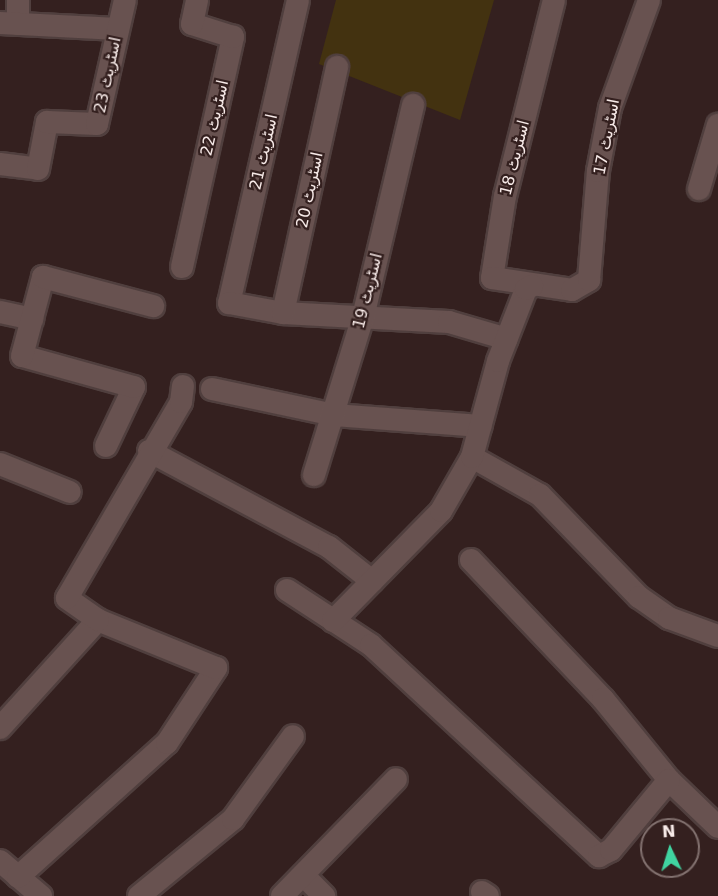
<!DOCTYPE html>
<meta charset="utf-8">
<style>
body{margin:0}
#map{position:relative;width:718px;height:896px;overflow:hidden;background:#34201f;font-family:"DejaVu Sans",Vazirmatn,sans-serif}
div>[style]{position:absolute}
.green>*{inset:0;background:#433210}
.roads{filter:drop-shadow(2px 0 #503f3e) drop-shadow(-2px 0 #503f3e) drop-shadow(0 2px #503f3e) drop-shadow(0 -2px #503f3e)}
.minor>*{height:22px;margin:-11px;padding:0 11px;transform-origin:11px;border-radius:11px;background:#685250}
span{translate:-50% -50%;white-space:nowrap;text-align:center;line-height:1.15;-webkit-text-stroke:4.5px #34201f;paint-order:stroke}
.street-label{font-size:16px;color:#f7eae8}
.north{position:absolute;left:640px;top:818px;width:60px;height:60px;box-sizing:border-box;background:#34201f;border:2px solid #82716f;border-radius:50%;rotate:356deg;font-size:16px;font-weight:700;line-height:24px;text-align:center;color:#f7eae8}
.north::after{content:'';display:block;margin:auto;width:21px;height:27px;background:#40d4a1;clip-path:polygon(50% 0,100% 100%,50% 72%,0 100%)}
</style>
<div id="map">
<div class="green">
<div style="clip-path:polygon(336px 0,494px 0,460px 120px,319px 64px)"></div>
</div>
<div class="roads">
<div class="minor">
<div style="left:18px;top:0;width:24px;rotate:90deg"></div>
<div style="left:298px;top:0;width:311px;rotate:102.8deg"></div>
<div style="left:229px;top:303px;width:55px;rotate:10.5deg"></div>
<div style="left:283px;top:313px;width:166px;rotate:3.1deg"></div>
<div style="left:449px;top:322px;width:60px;rotate:16.3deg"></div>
<div style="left:554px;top:0;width:202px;rotate:104deg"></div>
<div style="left:505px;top:196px;width:83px;rotate:99deg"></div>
<div style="left:492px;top:278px;width:81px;rotate:8.5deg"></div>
<div style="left:572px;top:290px;width:20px;rotate:-30deg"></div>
<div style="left:589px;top:280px;width:109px;rotate:-85.3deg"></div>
<div style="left:598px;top:171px;width:64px;rotate:-79.2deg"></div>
<div style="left:610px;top:108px;width:115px;rotate:-70.1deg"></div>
<div style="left:0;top:23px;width:118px;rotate:2.9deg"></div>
<div style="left:0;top:164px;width:38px;rotate:7deg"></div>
<div style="left:38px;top:169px;width:48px;rotate:-79.2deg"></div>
<div style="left:47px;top:122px;width:50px;rotate:2.3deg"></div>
<div style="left:97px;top:124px;width:127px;rotate:-77.3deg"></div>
<div style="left:699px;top:189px;width:67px;rotate:-73.5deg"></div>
<div style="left:182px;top:267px;width:236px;rotate:-77.5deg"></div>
<div style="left:233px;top:37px;width:43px;rotate:-162.4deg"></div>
<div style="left:192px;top:24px;width:25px;rotate:-78deg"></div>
<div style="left:0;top:312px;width:33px;rotate:12deg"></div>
<div style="left:283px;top:313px;width:252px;rotate:-77.6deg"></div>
<div style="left:212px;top:389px;width:125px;rotate:12deg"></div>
<div style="left:334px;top:415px;width:147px;rotate:4.3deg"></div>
<div style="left:106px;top:446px;width:65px;rotate:-64.6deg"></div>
<div style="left:134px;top:387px;width:116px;rotate:-164.5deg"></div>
<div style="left:22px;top:356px;width:82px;rotate:-75.1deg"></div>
<div style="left:43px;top:277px;width:114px;rotate:14.8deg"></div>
<div style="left:149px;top:451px;width:204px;rotate:28.1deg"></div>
<div style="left:329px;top:547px;width:55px;rotate:38.3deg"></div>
<div style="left:472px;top:457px;width:78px;rotate:29.2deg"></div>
<div style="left:540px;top:495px;width:142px;rotate:45.9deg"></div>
<div style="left:639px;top:597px;width:37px;rotate:35deg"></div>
<div style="left:669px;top:618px;width:52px;rotate:20.2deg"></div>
<div style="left:0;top:464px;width:75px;rotate:21.8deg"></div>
<div style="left:314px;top:475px;width:165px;rotate:-72.8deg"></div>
<div style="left:363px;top:317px;width:218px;rotate:-76.7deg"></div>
<div style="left:471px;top:560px;width:192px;rotate:46.5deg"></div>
<div style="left:603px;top:699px;width:104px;rotate:50.8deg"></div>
<div style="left:669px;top:780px;width:68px;rotate:43.8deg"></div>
<div style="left:287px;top:590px;width:100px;rotate:33.2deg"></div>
<div style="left:371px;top:645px;width:311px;rotate:42.8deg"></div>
<div style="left:599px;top:856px;width:13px;rotate:-27deg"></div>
<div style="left:611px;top:850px;width:91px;rotate:-50.4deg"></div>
<div style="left:333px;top:621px;width:154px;rotate:-45.5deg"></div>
<div style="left:441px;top:511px;width:62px;rotate:-60.1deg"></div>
<div style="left:472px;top:457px;width:99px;rotate:-74.8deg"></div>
<div style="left:498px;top:361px;width:77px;rotate:-68.7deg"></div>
<div style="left:526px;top:289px;width:7px;rotate:-27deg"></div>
<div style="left:0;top:728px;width:146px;rotate:-47.8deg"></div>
<div style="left:0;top:861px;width:54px;rotate:40.5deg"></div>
<div style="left:303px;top:875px;width:30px;rotate:45deg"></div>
<div style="left:18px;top:877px;width:200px;rotate:-42deg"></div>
<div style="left:167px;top:743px;width:90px;rotate:-56.8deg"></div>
<div style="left:216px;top:668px;width:127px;rotate:-157.9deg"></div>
<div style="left:98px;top:620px;width:38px;rotate:-145deg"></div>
<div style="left:67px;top:598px;width:227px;rotate:-59.8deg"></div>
<div style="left:181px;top:402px;width:16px;rotate:-83deg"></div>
<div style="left:482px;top:892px;width:7px;rotate:34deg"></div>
<div style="left:139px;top:896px;width:122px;rotate:-39.3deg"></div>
<div style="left:233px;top:819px;width:102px;rotate:-54.1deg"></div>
<div style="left:282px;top:896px;width:163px;rotate:-45.7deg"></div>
</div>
</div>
<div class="street-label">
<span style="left:108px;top:75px;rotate:-78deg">اسٹریٹ 23</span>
<span style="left:215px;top:118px;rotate:-77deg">اسٹریٹ 22</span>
<span style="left:607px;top:137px;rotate:-79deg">اسٹریٹ 17</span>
<span style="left:264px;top:152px;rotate:-77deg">اسٹریٹ 21</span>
<span style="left:515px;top:158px;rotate:-76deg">اسٹریٹ 18</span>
<span style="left:310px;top:190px;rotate:-78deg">اسٹریٹ 20</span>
<span style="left:368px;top:291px;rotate:-76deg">اسٹریٹ 19</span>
</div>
<div class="north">N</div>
</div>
